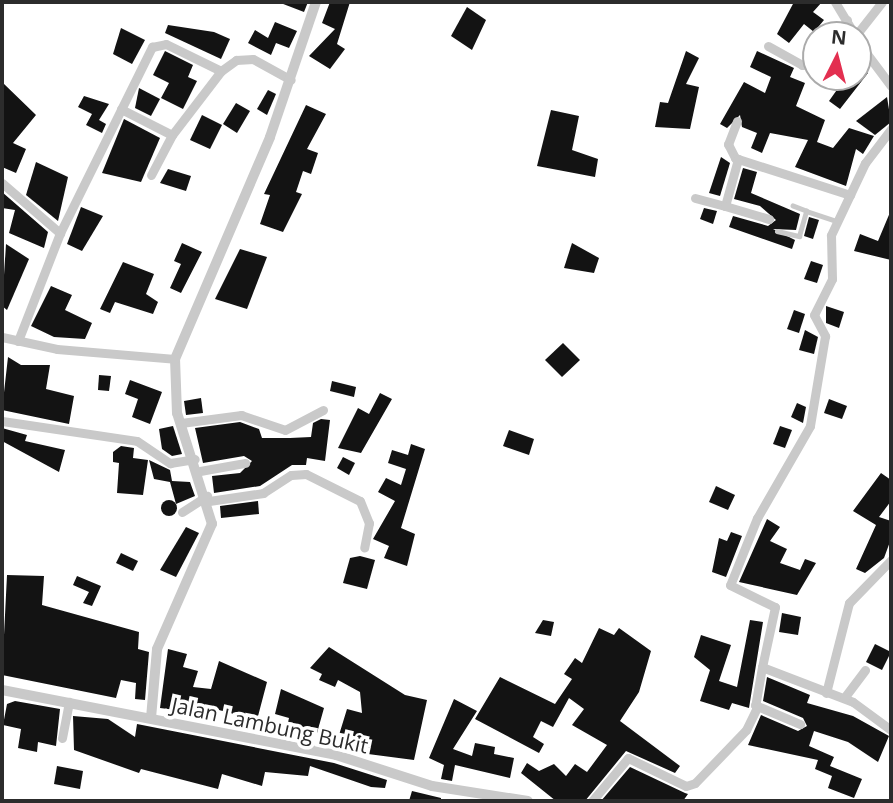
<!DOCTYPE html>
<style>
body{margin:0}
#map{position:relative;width:893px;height:803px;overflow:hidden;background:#fff;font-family:"Open Sans",sans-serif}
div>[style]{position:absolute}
.building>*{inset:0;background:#131313}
.round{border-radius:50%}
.service>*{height:4.5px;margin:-2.25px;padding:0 2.25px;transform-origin:2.25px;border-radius:2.25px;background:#c9c9c9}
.minor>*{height:9px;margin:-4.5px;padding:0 4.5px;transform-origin:4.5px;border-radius:4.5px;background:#c9c9c9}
.tertiary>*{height:10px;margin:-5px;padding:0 5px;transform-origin:5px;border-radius:5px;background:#c9c9c9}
span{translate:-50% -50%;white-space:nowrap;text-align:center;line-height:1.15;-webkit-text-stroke:7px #fff;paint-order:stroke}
.street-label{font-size:21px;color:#2c2c2c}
.frame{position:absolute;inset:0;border:4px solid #2c2c2c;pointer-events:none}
.north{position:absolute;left:802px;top:21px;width:70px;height:70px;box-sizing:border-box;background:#fff;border:2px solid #ababab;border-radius:50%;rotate:6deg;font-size:19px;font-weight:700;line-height:28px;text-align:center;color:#2c2c2c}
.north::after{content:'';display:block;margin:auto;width:24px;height:32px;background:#e32f50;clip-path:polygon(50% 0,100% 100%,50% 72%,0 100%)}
</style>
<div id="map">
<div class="building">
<div style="clip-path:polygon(278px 2px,308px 2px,304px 12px)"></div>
<div style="clip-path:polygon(330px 2px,350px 2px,337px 44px,345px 49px,330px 69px,309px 56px,335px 29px,322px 23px)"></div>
<div style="clip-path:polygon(794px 2px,822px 2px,813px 12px,824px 20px,814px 32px,804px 24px,789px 43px,777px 34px)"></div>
<div style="clip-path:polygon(467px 7px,486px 20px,472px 50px,451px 36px)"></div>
<div style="clip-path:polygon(275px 22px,297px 31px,289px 48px,276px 43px,271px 55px,248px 43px,255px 30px,268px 38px)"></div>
<div style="clip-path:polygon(168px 25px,214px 32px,230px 39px,221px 59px,165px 33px)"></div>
<div style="clip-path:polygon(121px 28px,145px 40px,132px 64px,113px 54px)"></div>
<div style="clip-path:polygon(165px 51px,193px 65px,188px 77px,197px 81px,183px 109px,161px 98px,169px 83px,153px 75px)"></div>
<div style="clip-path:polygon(686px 51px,699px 58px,686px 84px,699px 87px,690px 129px,655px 127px,660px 102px,668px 103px)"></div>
<div style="clip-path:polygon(757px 51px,794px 68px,790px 77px,805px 83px,796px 106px,825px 120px,817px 142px,833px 148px,849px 128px,874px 136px,863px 154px,856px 149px,846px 186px,795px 167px,808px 140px,770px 133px,762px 153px,751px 148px,757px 133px,742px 127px,740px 115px,727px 128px,720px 124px,744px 82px,765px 93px,771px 77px,750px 67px)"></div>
<div style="clip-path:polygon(858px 63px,868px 73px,840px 109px,829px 101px,846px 77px,858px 77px)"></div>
<div style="clip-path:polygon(2px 82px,36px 115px,13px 143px,26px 149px,16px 173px,2px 167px)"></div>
<div style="clip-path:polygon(139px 88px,160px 99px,151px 116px,135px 108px)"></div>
<div style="clip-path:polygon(268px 90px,276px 94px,267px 115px,257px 109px)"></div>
<div style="clip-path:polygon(84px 96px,109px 104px,99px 120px,106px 124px,102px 133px,86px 125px,92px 114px,78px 107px)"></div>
<div style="clip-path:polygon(887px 97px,891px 122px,875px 135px,856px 121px)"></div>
<div style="clip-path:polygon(236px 103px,250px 111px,237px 133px,223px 124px)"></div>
<div style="clip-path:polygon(306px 105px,326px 114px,307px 149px,318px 153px,311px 174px,303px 171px,296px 192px,302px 194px,283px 232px,260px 224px,270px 195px,264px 194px)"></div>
<div style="clip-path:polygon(551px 110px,579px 116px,572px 150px,598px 159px,595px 177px,537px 166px)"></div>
<div style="clip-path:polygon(202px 115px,222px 125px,210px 149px,190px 140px)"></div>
<div style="clip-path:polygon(124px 119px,160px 138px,141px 182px,102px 173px)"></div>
<div style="clip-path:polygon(721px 157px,730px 163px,720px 196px,709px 193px)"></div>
<div style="clip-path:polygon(36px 162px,68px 177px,58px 221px,26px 195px)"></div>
<div style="clip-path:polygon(743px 168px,757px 172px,751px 193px,800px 214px,796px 230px,773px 229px,795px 240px,792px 249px,729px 227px,733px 216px,768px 226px,776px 220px,760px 206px,734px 199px)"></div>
<div style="clip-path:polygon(168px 169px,191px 176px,186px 191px,160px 183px)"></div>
<div style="clip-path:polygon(2px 192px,48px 232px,44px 248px,9px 233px,15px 210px,2px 208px)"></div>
<div style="clip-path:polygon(81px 207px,103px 216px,82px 251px,67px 244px)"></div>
<div style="clip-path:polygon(704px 208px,717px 211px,713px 224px,700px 219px)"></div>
<div style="clip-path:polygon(891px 210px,891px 260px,854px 251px,860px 234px,878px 241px)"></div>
<div style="clip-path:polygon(809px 217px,819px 220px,813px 239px,804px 236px)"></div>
<div style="clip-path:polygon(182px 243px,202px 252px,181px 293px,170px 288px,181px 264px,174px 261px)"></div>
<div style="clip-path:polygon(572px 243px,599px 258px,594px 273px,564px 268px)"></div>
<div style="clip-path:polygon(6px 244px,29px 259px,7px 310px,2px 306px)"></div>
<div style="clip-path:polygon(240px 249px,267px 257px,247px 309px,215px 299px)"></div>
<div style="clip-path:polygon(811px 261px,823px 265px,817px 283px,804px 279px)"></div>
<div style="clip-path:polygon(123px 262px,154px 274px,146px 294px,158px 302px,153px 314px,115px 302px,110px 313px,100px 309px)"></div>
<div style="clip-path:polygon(51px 286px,72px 295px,65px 310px,92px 323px,85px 339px,54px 337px,31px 326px)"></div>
<div style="clip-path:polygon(826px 306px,844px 312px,839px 328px,826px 323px)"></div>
<div style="clip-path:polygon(794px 310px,805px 314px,799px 333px,787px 329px)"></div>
<div style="clip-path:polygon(805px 330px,818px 337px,814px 354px,799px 350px)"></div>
<div style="clip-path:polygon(563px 343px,580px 360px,562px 377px,545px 360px)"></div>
<div style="clip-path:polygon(8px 357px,21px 365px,50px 365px,46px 389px,74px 396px,69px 424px,2px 410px)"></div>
<div style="clip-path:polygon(99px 375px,111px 376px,109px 391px,98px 390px)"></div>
<div style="clip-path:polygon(130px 380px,162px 392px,150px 424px,132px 417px,138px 399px,125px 394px)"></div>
<div style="clip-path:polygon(332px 381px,356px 387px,354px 397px,330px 391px)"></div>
<div style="clip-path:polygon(380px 393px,392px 399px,361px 453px,338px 448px,358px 408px,369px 414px)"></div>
<div style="clip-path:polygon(201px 398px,203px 413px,186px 415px,184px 401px)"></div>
<div style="clip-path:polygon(829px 399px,847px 406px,842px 419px,824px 413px)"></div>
<div style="clip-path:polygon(797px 403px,806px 407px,803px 423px,791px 417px)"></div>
<div style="clip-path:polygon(321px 419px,330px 420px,325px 461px,307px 458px,306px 465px,292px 465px,260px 486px,214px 493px,212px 476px,240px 473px,252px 461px,244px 456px,203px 463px,195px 428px,240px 422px,259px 429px,262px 438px,290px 438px,311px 437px,313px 423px)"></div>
<div style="clip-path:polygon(173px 426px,182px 454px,172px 456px,162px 449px,159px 429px)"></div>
<div style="clip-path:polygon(780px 426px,792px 430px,785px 448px,773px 444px)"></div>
<div style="clip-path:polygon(2px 428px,27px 435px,25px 441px,65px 450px,59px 472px,2px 441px)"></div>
<div style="clip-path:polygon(509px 430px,534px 439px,529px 455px,503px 446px)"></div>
<div style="clip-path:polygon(411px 444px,425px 449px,401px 528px,415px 534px,407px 566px,384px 558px,389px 546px,373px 539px,395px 501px,378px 492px,386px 478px,401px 485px,406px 469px,388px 463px,392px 450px,408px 455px)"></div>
<div style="clip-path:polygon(121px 446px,134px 448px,133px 458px,148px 460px,143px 495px,117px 493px,119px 463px,113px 462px,113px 452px)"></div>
<div style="clip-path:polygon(343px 457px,355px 463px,349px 475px,337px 468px)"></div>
<div style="clip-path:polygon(149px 460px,170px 470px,172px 481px,190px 482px,195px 496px,176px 504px,170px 482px,154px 479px)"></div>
<div style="clip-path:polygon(881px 473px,891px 480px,891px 501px,879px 517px,891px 521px,891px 539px,884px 558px,865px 573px,856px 569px,876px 525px,853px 511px)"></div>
<div style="clip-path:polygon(716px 486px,735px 495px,728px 510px,709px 502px)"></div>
<div class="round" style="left:161px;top:500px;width:16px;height:16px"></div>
<div style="clip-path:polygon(258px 501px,259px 514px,221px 518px,220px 506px)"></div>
<div style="clip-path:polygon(767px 519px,780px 527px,770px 541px,787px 549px,780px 563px,800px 570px,805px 559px,816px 563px,797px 595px,739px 582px)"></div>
<div style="clip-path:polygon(186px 527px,199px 533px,176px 577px,160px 570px)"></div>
<div style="clip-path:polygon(731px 532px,742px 536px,726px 577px,712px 572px,719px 538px,727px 541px)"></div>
<div style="clip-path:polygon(121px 553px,138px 561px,133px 571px,116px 563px)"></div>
<div style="clip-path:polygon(360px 556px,375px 560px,367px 589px,343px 583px,350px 558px)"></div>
<div style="clip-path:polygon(7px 575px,44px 576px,42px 605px,139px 632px,138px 649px,149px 652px,145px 700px,135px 699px,136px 683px,121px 680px,116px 698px,2px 675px)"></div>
<div style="clip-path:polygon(77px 576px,101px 586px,92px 606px,83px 603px,89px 592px,73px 585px)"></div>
<div style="clip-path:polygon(782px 613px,801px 617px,798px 635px,779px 632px)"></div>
<div style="clip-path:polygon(543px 620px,554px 622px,551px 636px,535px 633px)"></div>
<div style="clip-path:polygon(750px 620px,763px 622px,749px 708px,732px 703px,729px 710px,700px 701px,710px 670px,694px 657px,701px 635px,731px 645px,719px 681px,737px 687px)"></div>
<div style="clip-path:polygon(599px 628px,614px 635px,619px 628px,651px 651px,639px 692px,620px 721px,680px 766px,675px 773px,626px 751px,585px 801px,556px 801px,521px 773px,527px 763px,539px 771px,554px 764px,566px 776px,575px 764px,587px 772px,607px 745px,572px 725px,584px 709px,569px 698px,553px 727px,541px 721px,533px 737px,544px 744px,539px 753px,475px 719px,500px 677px,555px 704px,572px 679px,564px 674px,575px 658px,582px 663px)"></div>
<div style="clip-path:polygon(875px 644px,891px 652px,882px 670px,866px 662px)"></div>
<div style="clip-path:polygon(329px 647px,405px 695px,427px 700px,414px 760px,368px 754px,370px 748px,339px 735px,347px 709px,362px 713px,360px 692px,338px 680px,335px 687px,319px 680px,322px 674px,310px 668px)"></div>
<div style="clip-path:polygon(168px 649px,187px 654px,183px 667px,198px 671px,193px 687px,211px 689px,219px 661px,267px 682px,257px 720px,196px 704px,191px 719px,184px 711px,160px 708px)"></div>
<div style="clip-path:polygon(767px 677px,810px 695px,807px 703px,853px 716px,889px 736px,878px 762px,848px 742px,814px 731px,809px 746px,834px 757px,830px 766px,862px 779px,854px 798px,828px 788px,832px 776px,815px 769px,818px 760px,748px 745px,761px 715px,798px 731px,807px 726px,803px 718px,763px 701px)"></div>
<div style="clip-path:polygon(281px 689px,324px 708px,317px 733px,286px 731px,289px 718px,275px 714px)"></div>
<div style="clip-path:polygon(454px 699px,477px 711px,453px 749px,472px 756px,475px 743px,495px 747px,494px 754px,514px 758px,510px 778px,455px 765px,452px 781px,441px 779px,444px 765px,429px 758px)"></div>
<div style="clip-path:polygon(15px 701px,60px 709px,56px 746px,38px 742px,37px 752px,18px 748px,21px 729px,3px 725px,7px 704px)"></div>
<div style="clip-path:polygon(73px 716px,108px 719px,135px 737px,137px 724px,334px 763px,387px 780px,385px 788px,371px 787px,310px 766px,308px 776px,265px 772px,262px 786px,222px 774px,218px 789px,141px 769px,139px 773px,74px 750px)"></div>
<div style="clip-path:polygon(57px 766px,83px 771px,80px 789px,54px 784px)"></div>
<div style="clip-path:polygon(630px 767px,685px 793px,688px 794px,683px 801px,601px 801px)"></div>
<div style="clip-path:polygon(412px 791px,441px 798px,441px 801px,409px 801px)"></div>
</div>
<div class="service">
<div style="left:806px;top:211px;width:32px;rotate:18deg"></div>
<div style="left:777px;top:231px;width:23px;rotate:13deg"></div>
<div style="left:799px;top:236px;width:26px;rotate:-74deg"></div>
<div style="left:806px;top:211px;width:14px;rotate:-159deg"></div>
</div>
<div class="minor">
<div style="left:835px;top:2px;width:39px;rotate:59deg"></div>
<div style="left:837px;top:35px;width:18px;rotate:-56deg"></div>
<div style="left:856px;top:35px;width:42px;rotate:-51.8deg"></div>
<div style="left:858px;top:42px;width:55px;rotate:53.1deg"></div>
<div style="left:768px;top:46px;width:39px;rotate:29deg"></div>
<div style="left:802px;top:65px;width:14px;rotate:-4deg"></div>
<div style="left:121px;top:109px;width:57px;rotate:27deg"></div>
<div style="left:172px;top:135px;width:81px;rotate:-52.6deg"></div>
<div style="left:737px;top:121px;width:25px;rotate:111deg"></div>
<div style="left:728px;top:144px;width:16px;rotate:63deg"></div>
<div style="left:735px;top:158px;width:121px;rotate:17.8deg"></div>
<div style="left:891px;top:129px;width:43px;rotate:127.4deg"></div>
<div style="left:865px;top:163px;width:80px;rotate:115.3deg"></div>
<div style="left:831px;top:235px;width:44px;rotate:88.7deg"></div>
<div style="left:832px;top:279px;width:40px;rotate:116.6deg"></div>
<div style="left:814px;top:315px;width:24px;rotate:62deg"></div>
<div style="left:825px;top:336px;width:91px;rotate:99.5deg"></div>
<div style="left:810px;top:426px;width:106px;rotate:119.9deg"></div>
<div style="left:757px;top:518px;width:72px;rotate:111.9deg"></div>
<div style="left:730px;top:585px;width:50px;rotate:26.1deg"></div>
<div style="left:775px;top:607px;width:61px;rotate:102.2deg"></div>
<div style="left:762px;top:667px;width:97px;rotate:21deg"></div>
<div style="left:853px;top:702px;width:47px;rotate:36.4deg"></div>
<div style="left:151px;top:175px;width:45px;rotate:-62.3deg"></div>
<div style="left:2px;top:183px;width:77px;rotate:40.8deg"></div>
<div style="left:60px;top:233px;width:116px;rotate:111.3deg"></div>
<div style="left:695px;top:198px;width:31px;rotate:15deg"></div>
<div style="left:725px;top:206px;width:49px;rotate:-74.5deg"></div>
<div style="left:725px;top:206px;width:46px;rotate:16.5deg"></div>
<div style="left:60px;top:233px;width:208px;rotate:-63.7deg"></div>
<div style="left:152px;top:47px;width:14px;rotate:-12deg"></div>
<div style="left:166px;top:44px;width:61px;rotate:26.1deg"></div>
<div style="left:221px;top:71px;width:19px;rotate:-36deg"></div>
<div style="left:236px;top:60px;width:17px;rotate:-3deg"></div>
<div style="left:253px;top:59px;width:43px;rotate:28.9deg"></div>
<div style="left:2px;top:337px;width:56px;rotate:12.3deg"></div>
<div style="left:57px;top:349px;width:118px;rotate:4.8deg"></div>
<div style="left:2px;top:421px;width:136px;rotate:8.4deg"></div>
<div style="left:137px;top:441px;width:40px;rotate:34deg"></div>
<div style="left:170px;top:463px;width:25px;rotate:-9deg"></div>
<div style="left:181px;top:423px;width:61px;rotate:-7.6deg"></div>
<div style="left:241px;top:415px;width:46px;rotate:18.8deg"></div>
<div style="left:285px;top:430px;width:43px;rotate:-27.8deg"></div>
<div style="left:200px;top:471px;width:46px;rotate:-10.1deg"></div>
<div style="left:209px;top:501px;width:55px;rotate:-8.4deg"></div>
<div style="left:263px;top:493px;width:33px;rotate:-33deg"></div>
<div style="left:291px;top:475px;width:15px;rotate:-4deg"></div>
<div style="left:306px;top:474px;width:60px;rotate:26.6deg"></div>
<div style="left:360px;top:501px;width:24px;rotate:68deg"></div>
<div style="left:369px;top:523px;width:25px;rotate:101deg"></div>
<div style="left:182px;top:512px;width:30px;rotate:-33deg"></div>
<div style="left:762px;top:667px;width:39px;rotate:100deg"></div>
<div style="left:755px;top:705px;width:49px;rotate:22.9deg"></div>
<div style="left:826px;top:693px;width:93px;rotate:-75.7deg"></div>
<div style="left:849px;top:603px;width:60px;rotate:-45.7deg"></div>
<div style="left:844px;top:698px;width:35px;rotate:-53deg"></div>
<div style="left:62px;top:738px;width:37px;rotate:-79deg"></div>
<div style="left:592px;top:801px;width:56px;rotate:-50.1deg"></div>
<div style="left:628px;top:758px;width:64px;rotate:25.8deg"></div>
<div style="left:686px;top:786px;width:9px;rotate:-18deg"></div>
<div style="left:695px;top:783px;width:74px;rotate:-46.1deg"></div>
<div style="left:746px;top:730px;width:25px;rotate:-64deg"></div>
</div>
<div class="tertiary">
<div style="left:2px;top:690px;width:340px;rotate:11deg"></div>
<div style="left:336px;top:755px;width:101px;rotate:17.9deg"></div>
<div style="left:432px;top:786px;width:97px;rotate:8.9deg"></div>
<div style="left:151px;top:718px;width:69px;rotate:-85deg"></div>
<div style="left:157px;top:649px;width:137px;rotate:-66.3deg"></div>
<div style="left:212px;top:524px;width:116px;rotate:-107.5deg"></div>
<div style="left:177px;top:413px;width:54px;rotate:-92.1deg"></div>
<div style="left:175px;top:359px;width:241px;rotate:-66.8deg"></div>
<div style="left:270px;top:137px;width:143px;rotate:-71.2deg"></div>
</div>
<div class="street-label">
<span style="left:270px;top:725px;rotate:12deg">Jalan Lambung Bukit</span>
</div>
<div class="frame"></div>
<div class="north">N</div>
</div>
